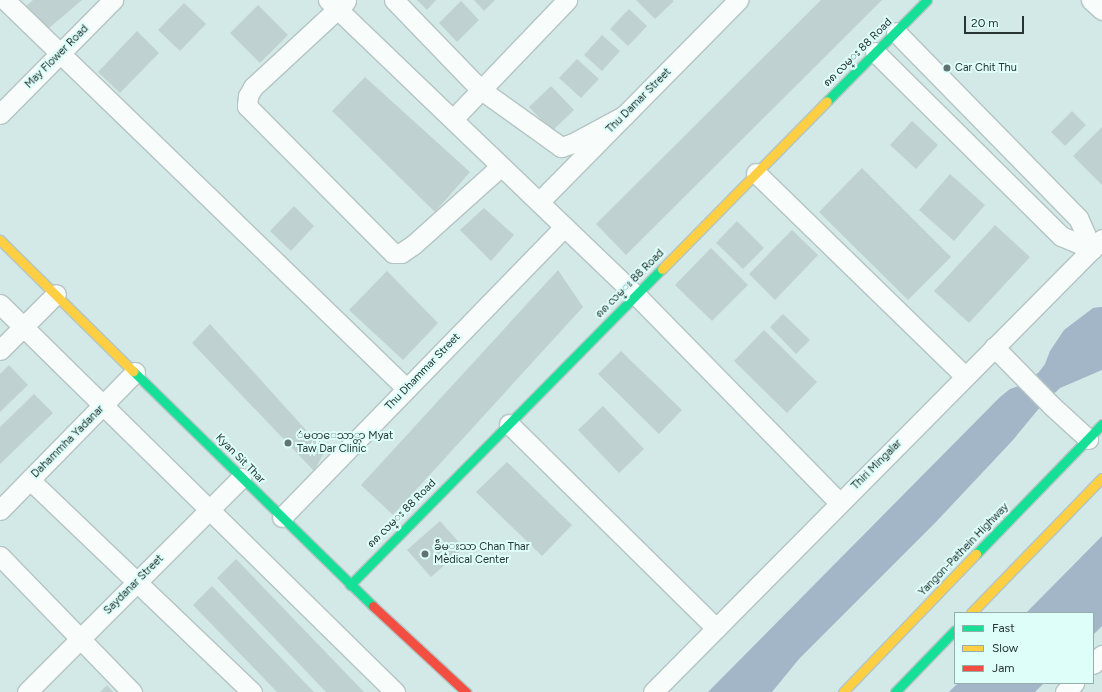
<!DOCTYPE html>
<meta charset="utf-8">
<style>
body{margin:0}
#map{position:relative;width:1102px;height:692px;overflow:hidden;background:#d3e9e7;font-family:Figtree,"Noto Sans Myanmar",sans-serif}
div>[style]{position:absolute}
.water>*{inset:0;background:#a3b6c7}
.building>*{inset:0;background:#c0d1d1}
.roads{filter:drop-shadow(1px 0 #b4c5c3) drop-shadow(-1px 0 #b4c5c3) drop-shadow(0 1px #b4c5c3) drop-shadow(0 -1px #b4c5c3)}
.street>*{height:19px;margin:-9.5px;padding:0 9.5px;transform-origin:9.5px;border-radius:9.5px;background:#f8fcfb}
.fast>*{height:9px;margin:-4.5px;padding:0 4.5px;transform-origin:4.5px;border-radius:4.5px;background:#16e098}
.slow>*{height:9px;margin:-4.5px;padding:0 4.5px;transform-origin:4.5px;border-radius:4.5px;background:#ffcf43}
.jam>*{height:9px;margin:-4.5px;padding:0 4.5px;transform-origin:4.5px;border-radius:4.5px;background:#f24e42}
.dots>*{width:11px;height:11px;translate:-50% -50%;box-sizing:border-box;border:2px solid #defefa;border-radius:50%}
span{translate:-50% -50%;white-space:nowrap;text-align:center;line-height:1.15;-webkit-text-stroke:4px #defefa;paint-order:stroke}
.street-label{font-size:11px;color:#253533}
.poi-label{font-size:11px;color:#253533}
.left{translate:0 -50%;text-align:left}
.legend{position:absolute;left:954px;top:612px;width:140px;height:72px;box-sizing:border-box;background:#defefa;border:1px solid #94aeaa;margin:0;padding:5px 7px;list-style:none;font-size:12px;color:#253533}
.legend li{display:flex;align-items:center;gap:8px;height:20px}
.legend b{width:20px;border:1px solid #94aeaa}
.scale{position:absolute;left:964px;top:16px;width:60px;height:18px;box-sizing:border-box;border:2px solid #253533;border-top:0;padding-left:5px;font-size:12px;line-height:14px;white-space:nowrap;color:#253533;-webkit-text-stroke:3px #defefa;paint-order:stroke}
</style>
<div id="map">
<div class="water">
<div style="clip-path:polygon(1099px 307px,1102px 307px,1102px 370px,1060px 388px,1041px 406px,1013px 440px,935px 523px,799px 659px,772px 692px,708px 692px,1000px 397px,1010px 389px,1025px 384px,1039px 372px,1045px 364px,1050px 351px,1064px 330px,1093px 308px)"></div>
<div style="clip-path:polygon(1102px 536px,1102px 626px,1093px 635px,1093px 613px,1026px 613px)"></div>
<div style="clip-path:polygon(958px 683px,1044px 683px,1035px 692px,949px 692px)"></div>
</div>
<div class="building">
<div style="clip-path:polygon(33px 0,82px 0,48px 29px,26px 6px)"></div>
<div style="clip-path:polygon(417px 0,436px 0,427px 10px)"></div>
<div style="clip-path:polygon(474px 0,495px 0,484px 11px)"></div>
<div style="clip-path:polygon(636px 0,672px 0,674px 1px,655px 19px)"></div>
<div style="clip-path:polygon(821px 0,882px 0,626px 255px,596px 224px)"></div>
<div style="clip-path:polygon(461px 1px,479px 20px,457px 42px,439px 23px)"></div>
<div style="clip-path:polygon(184px 3px,206px 24px,180px 51px,158px 30px)"></div>
<div style="clip-path:polygon(258px 5px,288px 35px,260px 63px,230px 33px)"></div>
<div style="clip-path:polygon(629px 9px,647px 26px,628px 46px,610px 29px)"></div>
<div style="clip-path:polygon(137px 31px,159px 53px,120px 93px,98px 72px)"></div>
<div style="clip-path:polygon(602px 35px,620px 51px,602px 71px,584px 55px)"></div>
<div style="clip-path:polygon(577px 59px,599px 79px,581px 98px,559px 78px)"></div>
<div style="clip-path:polygon(365px 77px,470px 172px,435px 212px,332px 111px)"></div>
<div style="clip-path:polygon(551px 86px,574px 110px,552px 131px,529px 107px)"></div>
<div style="clip-path:polygon(1072px 111px,1086px 125px,1065px 146px,1051px 132px)"></div>
<div style="clip-path:polygon(912px 121px,938px 145px,916px 169px,890px 145px)"></div>
<div style="clip-path:polygon(1102px 127px,1102px 185px,1073px 156px)"></div>
<div style="clip-path:polygon(862px 168px,951px 257px,908px 300px,819px 212px)"></div>
<div style="clip-path:polygon(950px 174px,985px 205px,954px 241px,919px 210px)"></div>
<div style="clip-path:polygon(294px 206px,314px 226px,291px 251px,270px 231px)"></div>
<div style="clip-path:polygon(484px 208px,514px 235px,491px 261px,460px 230px)"></div>
<div style="clip-path:polygon(737px 221px,764px 248px,743px 269px,716px 243px)"></div>
<div style="clip-path:polygon(995px 225px,1030px 257px,969px 323px,934px 291px)"></div>
<div style="clip-path:polygon(792px 230px,818px 255px,775px 300px,749px 274px)"></div>
<div style="clip-path:polygon(711px 248px,748px 285px,712px 321px,675px 285px)"></div>
<div style="clip-path:polygon(558px 270px,583px 307px,393px 515px,361px 485px)"></div>
<div style="clip-path:polygon(387px 271px,438px 323px,403px 360px,349px 310px)"></div>
<div style="clip-path:polygon(783px 314px,810px 340px,796px 354px,770px 327px)"></div>
<div style="clip-path:polygon(210px 324px,325px 451px,314px 471px,192px 343px)"></div>
<div style="clip-path:polygon(764px 330px,817px 382px,787px 413px,734px 361px)"></div>
<div style="clip-path:polygon(621px 351px,682px 410px,659px 434px,598px 374px)"></div>
<div style="clip-path:polygon(9px 365px,28px 385px,0 412px,0 374px)"></div>
<div style="clip-path:polygon(34px 394px,53px 413px,0 464px,0 427px)"></div>
<div style="clip-path:polygon(603px 406px,644px 449px,619px 473px,578px 430px)"></div>
<div style="clip-path:polygon(507px 462px,572px 525px,542px 556px,476px 492px)"></div>
<div style="clip-path:polygon(440px 521px,464px 548px,431px 577px,407px 550px)"></div>
<div style="clip-path:polygon(236px 559px,364px 692px,326px 692px,217px 578px)"></div>
<div style="clip-path:polygon(212px 586px,314px 692px,277px 692px,193px 605px)"></div>
<div style="clip-path:polygon(107px 685px,113px 692px,100px 692px)"></div>
</div>
<div class="roads">
<div class="street">
<div style="left:5px;top:0;width:559px;rotate:44.06deg"></div>
<div style="left:328px;top:0;width:426px;rotate:43.8deg"></div>
<div style="left:636px;top:295px;width:290px;rotate:45.6deg"></div>
<div style="left:394px;top:0;width:124px;rotate:46deg"></div>
<div style="left:480px;top:89px;width:100px;rotate:35.6deg"></div>
<div style="left:561px;top:147px;width:13px;rotate:-18deg"></div>
<div style="left:573px;top:143px;width:59px;rotate:-28.3deg"></div>
<div style="left:1091px;top:0;width:15px;rotate:42deg"></div>
<div style="left:346px;top:1px;width:127px;rotate:137.2deg"></div>
<div style="left:253px;top:87px;width:10px;rotate:119deg"></div>
<div style="left:248px;top:96px;width:10px;rotate:96deg"></div>
<div style="left:247px;top:106px;width:207px;rotate:45.2deg"></div>
<div style="left:393px;top:253px;width:8px"></div>
<div style="left:401px;top:253px;width:14px;rotate:-34deg"></div>
<div style="left:413px;top:245px;width:118px;rotate:-41.9deg"></div>
<div style="left:875px;top:52px;width:262px;rotate:44.7deg"></div>
<div style="left:1061px;top:236px;width:34px;rotate:23deg"></div>
<div style="left:1092px;top:249px;width:34px;rotate:-114deg"></div>
<div style="left:1078px;top:218px;width:260px;rotate:-134.4deg"></div>
<div style="left:0;top:114px;width:161px;rotate:-45.3deg"></div>
<div style="left:453px;top:119px;width:165px;rotate:-46.2deg"></div>
<div style="left:756px;top:173px;width:291px;rotate:44.2deg"></div>
<div style="left:539px;top:202px;width:284px;rotate:-45.4deg"></div>
<div style="left:0;top:304px;width:554px;rotate:44.49deg"></div>
<div style="left:994px;top:347px;width:83px;rotate:45.5deg"></div>
<div style="left:1052px;top:406px;width:49px;rotate:42.5deg"></div>
<div style="left:0;top:350px;width:79px;rotate:-45deg"></div>
<div style="left:509px;top:424px;width:291px;rotate:44.6deg"></div>
<div style="left:30px;top:480px;width:307px;rotate:43.7deg"></div>
<div style="left:0;top:510px;width:193px;rotate:-45.6deg"></div>
<div style="left:282px;top:517px;width:405px;rotate:-45.8deg"></div>
<div style="left:0;top:556px;width:190px;rotate:45.9deg"></div>
<div style="left:1093px;top:664px;width:13px;rotate:-45deg"></div>
<div style="left:27px;top:692px;width:303px;rotate:-45deg"></div>
<div style="left:653px;top:692px;width:638px;rotate:-45.25deg"></div>
<div style="left:1065px;top:692px;width:13px;rotate:-45deg"></div>
</div>
<div class="fast">
<div style="left:827px;top:101px;width:142px;rotate:-45.3deg"></div>
<div style="left:133px;top:371px;width:336px;rotate:44.4deg"></div>
<div style="left:976px;top:554px;width:181px;rotate:-45.9deg"></div>
<div style="left:350px;top:585px;width:444px;rotate:-45.4deg"></div>
<div style="left:895px;top:692px;width:86px;rotate:-45.9deg"></div>
</div>
<div class="slow">
<div style="left:0;top:240px;width:187px;rotate:44.6deg"></div>
<div style="left:662px;top:269px;width:235px;rotate:-45.5deg"></div>
<div style="left:971px;top:613px;width:188px;rotate:-45.9deg"></div>
<div style="left:843px;top:692px;width:192px;rotate:-46.1deg"></div>
</div>
<div class="jam">
<div style="left:373px;top:606px;width:127px;rotate:42.8deg"></div>
</div>
</div>
<div class="dots">
<div style="left:947px;top:68px;background:#627472"></div>
<div style="left:288px;top:443px;background:#627472"></div>
<div style="left:425px;top:554px;background:#627472"></div>
</div>
<div class="street-label">
<span style="left:858px;top:53px;rotate:-45deg">၈၈ လမ္း 88 Road</span>
<span style="left:57px;top:57px;rotate:-45deg">May Flower Road</span>
<span style="left:639px;top:101px;rotate:-45deg">Thu Damar Street</span>
<span style="left:630px;top:284px;rotate:-45deg">၈၈ လမ္း 88 Road</span>
<span style="left:423px;top:372px;rotate:-46deg">Thu Dhammar Street</span>
<span style="left:68px;top:442px;rotate:-45deg">Dahammha Yadanar</span>
<span style="left:240px;top:459px;rotate:45deg">Kyan Sit Thar</span>
<span style="left:877px;top:465px;rotate:-45deg">Thiri Mingalar</span>
<span style="left:402px;top:514px;rotate:-45deg">၈၈ လမ္း 88 Road</span>
<span style="left:964px;top:550px;rotate:-46deg">Yangon-Pathein Highway</span>
<span style="left:134px;top:585px;rotate:-45deg">Saydanar Street</span>
</div>
<div class="poi-label">
<span class="left" style="left:955px;top:68px">Car Chit Thu</span>
<span class="left" style="left:297px;top:443px">ဴမတ္ေသာ္တာ Myat<br>Taw Dar Clinic</span>
<span class="left" style="left:434px;top:554px">ခဵမ္းသာ Chan Thar<br>Medical Center</span>
</div>
<ul class="legend">
<li><b style="height:5px;background:#16e098"></b>Fast</li>
<li><b style="height:5px;background:#ffcf43"></b>Slow</li>
<li><b style="height:5px;background:#f24e42"></b>Jam</li>
</ul>
<div class="scale">20 m</div>
</div>
